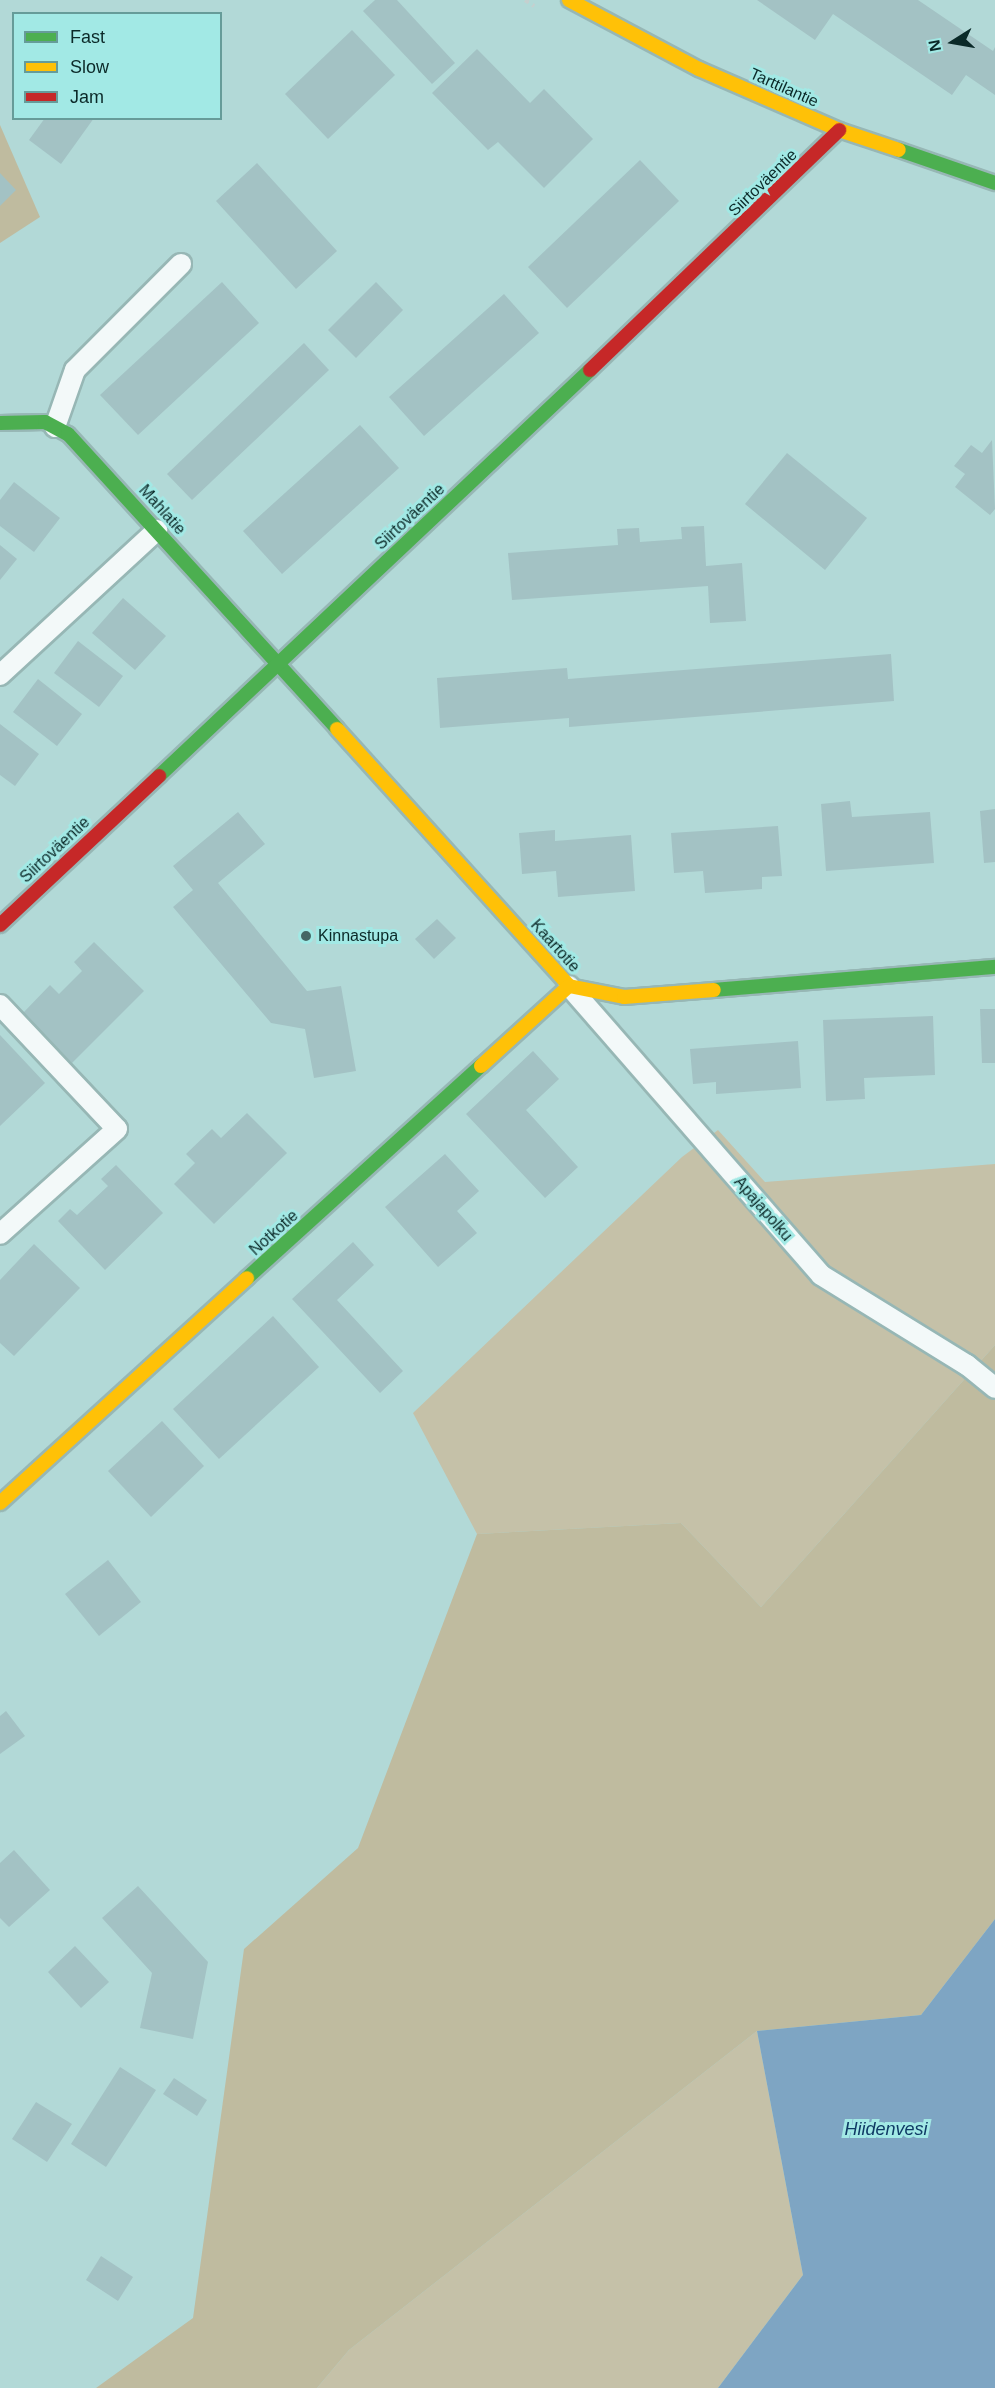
<!DOCTYPE html>
<meta charset="utf-8">
<style>
body{margin:0}
#map{position:relative;width:995px;height:2388px;overflow:hidden;background:#b2d9d7;font-family:Arial,sans-serif}
div>[style]{position:absolute}
.green>*{inset:0;background:#c5c1a8}
.forest>*{inset:0;background:#bfbb9f}
.water>*{inset:0;background:#7ea5c3}
.building>*{inset:0;background:#a3c2c4}
.path>*{height:4px;margin-top:-2px;transform-origin:0;background:repeating-linear-gradient(90deg,#c4d0cf 0 4.5px,transparent 0 9px)}
.roads{filter:drop-shadow(2px 0 #97b7b5) drop-shadow(-2px 0 #97b7b5) drop-shadow(0 2px #97b7b5) drop-shadow(0 -2px #97b7b5)}
.lane>*{height:20px;margin:-10px;padding:0 10px;transform-origin:10px;border-radius:10px;background:#f3f9f9}
.fast>*{height:14px;margin:-7px;padding:0 7px;transform-origin:7px;border-radius:7px;background:#4caf50}
.slow>*{height:14px;margin:-7px;padding:0 7px;transform-origin:7px;border-radius:7px;background:#ffc107}
.jam>*{height:14px;margin:-7px;padding:0 7px;transform-origin:7px;border-radius:7px;background:#c62828}
.dots>*{width:16px;height:16px;translate:-50% -50%;box-sizing:border-box;border:3px solid #a2e9e5;border-radius:50%}
span{translate:-50% -50%;white-space:nowrap;text-align:center;line-height:1.15;-webkit-text-stroke:6px #a2e9e5;paint-order:stroke}
.street-label{font-size:16px;color:#0b2928}
.poi-label{font-size:16px;color:#0b2928}
.left{translate:0 -50%;text-align:left}
.water-label{font-size:18px;color:#0f3a65;font-style:italic}
.legend{position:absolute;left:12px;top:12px;width:210px;height:108px;box-sizing:border-box;background:#a2e9e5;border:2px solid #669c99;margin:0;padding:8px 10px;list-style:none;font-size:18px;color:#0b2928}
.legend li{display:flex;align-items:center;gap:12px;height:30px}
.legend b{width:30px;border:2px solid #669c99}
.north{position:absolute;left:923px;top:12px;width:60px;height:60px;-webkit-text-stroke:4px #a2e9e5;paint-order:stroke;rotate:259deg;font-size:16px;font-weight:700;line-height:24px;text-align:center;color:#0b2928}
.north::after{content:'';display:block;margin:auto;width:21px;height:27px;background:#0b2928;clip-path:polygon(50% 0,100% 100%,50% 72%,0 100%)}
</style>
<div id="map">
<div class="green">
<div style="clip-path:polygon(718px 1130px,765px 1182px,995px 1164px,995px 1345px,761px 1607px,681px 1523px,477px 1534px,413px 1413px,682px 1157px)"></div>
<div style="clip-path:polygon(757px 2031px,803px 2275px,718px 2388px,317px 2388px,349px 2350px)"></div>
</div>
<div class="forest">
<div style="clip-path:polygon(0 125px,40px 217px,0 243px)"></div>
<div style="clip-path:polygon(995px 1345px,995px 1919px,921px 2015px,757px 2031px,349px 2350px,317px 2388px,96px 2388px,193px 2318px,244px 1949px,358px 1848px,477px 1534px,681px 1523px,761px 1607px)"></div>
</div>
<div class="water">
<div style="clip-path:polygon(995px 1919px,995px 2388px,718px 2388px,803px 2275px,757px 2031px,921px 2015px)"></div>
</div>
<div class="building">
<div style="clip-path:polygon(375px 0,397px 0,455px 63px,432px 84px,363px 11px)"></div>
<div style="clip-path:polygon(757px 0,918px 0,993px 51px,995px 47px,995px 95px,966px 75px,952px 95px,833px 14px,815px 40px)"></div>
<div style="clip-path:polygon(352px 30px,395px 75px,328px 139px,285px 94px)"></div>
<div style="clip-path:polygon(477px 49px,530px 103px,544px 89px,593px 139px,544px 188px,498px 142px,488px 150px,432px 93px)"></div>
<div style="clip-path:polygon(45px 118px,94px 118px,61px 164px,29px 140px)"></div>
<div style="clip-path:polygon(640px 160px,679px 201px,567px 308px,528px 267px)"></div>
<div style="clip-path:polygon(257px 163px,337px 251px,296px 289px,216px 201px)"></div>
<div style="clip-path:polygon(0 173px,16px 190px,0 206px)"></div>
<div style="clip-path:polygon(222px 282px,259px 323px,138px 435px,100px 395px)"></div>
<div style="clip-path:polygon(376px 282px,403px 310px,356px 358px,328px 330px)"></div>
<div style="clip-path:polygon(504px 294px,539px 333px,424px 436px,389px 397px)"></div>
<div style="clip-path:polygon(304px 343px,329px 370px,192px 500px,167px 474px)"></div>
<div style="clip-path:polygon(360px 425px,399px 468px,282px 574px,243px 531px)"></div>
<div style="clip-path:polygon(992px 440px,995px 509px,990px 515px,955px 487px,965px 474px,954px 466px,971px 445px,982px 453px)"></div>
<div style="clip-path:polygon(787px 453px,867px 518px,825px 570px,745px 504px)"></div>
<div style="clip-path:polygon(14px 482px,60px 518px,34px 552px,0 526px,0 500px)"></div>
<div style="clip-path:polygon(704px 526px,706px 566px,742px 563px,746px 621px,710px 623px,708px 586px,512px 600px,508px 553px,618px 545px,617px 529px,639px 528px,640px 542px,682px 539px,681px 527px)"></div>
<div style="clip-path:polygon(0 545px,17px 559px,0 580px)"></div>
<div style="clip-path:polygon(123px 598px,166px 636px,135px 670px,92px 633px)"></div>
<div style="clip-path:polygon(78px 641px,123px 676px,99px 707px,54px 673px)"></div>
<div style="clip-path:polygon(891px 654px,894px 701px,569px 727px,569px 718px,440px 728px,437px 678px,567px 668px,568px 679px)"></div>
<div style="clip-path:polygon(38px 679px,82px 714px,57px 746px,13px 712px)"></div>
<div style="clip-path:polygon(0 724px,39px 754px,15px 786px,0 775px)"></div>
<div style="clip-path:polygon(850px 801px,852px 817px,930px 812px,934px 863px,826px 871px,821px 804px)"></div>
<div style="clip-path:polygon(995px 809px,995px 862px,984px 863px,980px 811px)"></div>
<div style="clip-path:polygon(238px 812px,265px 844px,218px 883px,307px 991px,341px 986px,356px 1071px,314px 1078px,305px 1029px,271px 1023px,173px 907px,193px 890px,173px 866px)"></div>
<div style="clip-path:polygon(778px 826px,782px 876px,762px 877px,762px 889px,705px 893px,703px 871px,674px 873px,671px 833px)"></div>
<div style="clip-path:polygon(555px 830px,555px 841px,631px 835px,635px 891px,558px 897px,556px 871px,522px 874px,519px 833px)"></div>
<div style="clip-path:polygon(437px 919px,456px 938px,434px 959px,415px 939px)"></div>
<div style="clip-path:polygon(94px 942px,144px 991px,72px 1063px,23px 1013px,50px 985px,59px 994px,82px 971px,74px 962px)"></div>
<div style="clip-path:polygon(980px 1009px,995px 1009px,995px 1063px,982px 1063px)"></div>
<div style="clip-path:polygon(933px 1016px,935px 1075px,864px 1078px,865px 1099px,826px 1101px,823px 1020px)"></div>
<div style="clip-path:polygon(0 1035px,45px 1083px,0 1126px)"></div>
<div style="clip-path:polygon(798px 1041px,801px 1088px,716px 1094px,716px 1082px,693px 1084px,690px 1049px)"></div>
<div style="clip-path:polygon(533px 1051px,559px 1079px,526px 1110px,578px 1167px,545px 1198px,466px 1114px)"></div>
<div style="clip-path:polygon(247px 1113px,287px 1153px,214px 1224px,174px 1184px,195px 1163px,186px 1154px,212px 1129px,221px 1138px)"></div>
<div style="clip-path:polygon(445px 1154px,479px 1191px,457px 1211px,477px 1233px,438px 1267px,385px 1207px)"></div>
<div style="clip-path:polygon(116px 1165px,163px 1213px,105px 1270px,58px 1221px,70px 1209px,77px 1215px,108px 1186px,101px 1179px)"></div>
<div style="clip-path:polygon(353px 1242px,374px 1265px,337px 1300px,403px 1371px,380px 1393px,292px 1299px)"></div>
<div style="clip-path:polygon(34px 1244px,80px 1288px,14px 1356px,0 1343px,0 1280px)"></div>
<div style="clip-path:polygon(273px 1316px,319px 1367px,219px 1459px,173px 1409px)"></div>
<div style="clip-path:polygon(162px 1421px,204px 1466px,151px 1517px,108px 1471px)"></div>
<div style="clip-path:polygon(108px 1560px,141px 1602px,99px 1636px,65px 1594px)"></div>
<div style="clip-path:polygon(6px 1711px,25px 1736px,0 1754px,0 1716px)"></div>
<div style="clip-path:polygon(14px 1850px,50px 1890px,9px 1927px,0 1918px,0 1863px)"></div>
<div style="clip-path:polygon(138px 1886px,208px 1962px,193px 2039px,140px 2028px,152px 1973px,102px 1918px)"></div>
<div style="clip-path:polygon(75px 1946px,109px 1982px,81px 2008px,48px 1972px)"></div>
<div style="clip-path:polygon(120px 2067px,156px 2090px,106px 2167px,71px 2144px)"></div>
<div style="clip-path:polygon(174px 2078px,207px 2100px,197px 2116px,163px 2094px)"></div>
<div style="clip-path:polygon(36px 2102px,72px 2124px,47px 2162px,12px 2139px)"></div>
<div style="clip-path:polygon(101px 2256px,133px 2277px,118px 2301px,86px 2280px)"></div>
</div>
<div class="path">
<div style="left:525px;top:0;width:11px;rotate:34deg"></div>
</div>
<div class="roads">
<div class="lane">
<div style="left:55px;top:427px;width:60px;rotate:-70.7deg"></div>
<div style="left:75px;top:370px;width:150px;rotate:-45deg"></div>
<div style="left:0;top:675px;width:214px;rotate:-42.7deg"></div>
<div style="left:569px;top:986px;width:383px;rotate:48.9deg"></div>
<div style="left:821px;top:1275px;width:172px;rotate:31.7deg"></div>
<div style="left:967px;top:1365px;width:36px;rotate:39deg"></div>
<div style="left:0;top:1005px;width:170px;rotate:46.7deg"></div>
<div style="left:117px;top:1129px;width:157px;rotate:138.1deg"></div>
</div>
<div class="fast">
<div style="left:899px;top:150px;width:102px;rotate:19deg"></div>
<div style="left:0;top:423px;width:45px;rotate:-1.3deg"></div>
<div style="left:45px;top:422px;width:26px;rotate:28deg"></div>
<div style="left:68px;top:434px;width:399px;rotate:47.6deg"></div>
<div style="left:159px;top:776px;width:592px;rotate:-43.29deg"></div>
<div style="left:714px;top:990px;width:282px;rotate:-4.7deg"></div>
<div style="left:247px;top:1278px;width:316px;rotate:-42.2deg"></div>
</div>
<div class="slow">
<div style="left:569px;top:0;width:147px;rotate:28deg"></div>
<div style="left:699px;top:69px;width:153px;rotate:23.5deg"></div>
<div style="left:839px;top:130px;width:63px;rotate:18.4deg"></div>
<div style="left:337px;top:729px;width:346px;rotate:47.9deg"></div>
<div style="left:569px;top:986px;width:56px;rotate:11.3deg"></div>
<div style="left:624px;top:997px;width:90px;rotate:-4.4deg"></div>
<div style="left:481px;top:1066px;width:119px;rotate:-42.3deg"></div>
<div style="left:0;top:1503px;width:334px;rotate:-42.3deg"></div>
</div>
<div class="jam">
<div style="left:590px;top:370px;width:346px;rotate:-43.9deg"></div>
<div style="left:0;top:925px;width:218px;rotate:-43.1deg"></div>
</div>
</div>
<div class="dots">
<div style="left:306px;top:936px;background:#456765"></div>
</div>
<div class="street-label">
<span style="left:784px;top:88px;rotate:24deg">Tarttilantie</span>
<span style="left:763px;top:183px;rotate:-44deg">Siirtoväentie</span>
<span style="left:162px;top:510px;rotate:48deg">Mahlatie</span>
<span style="left:410px;top:517px;rotate:-43deg">Siirtoväentie</span>
<span style="left:55px;top:850px;rotate:-43deg">Siirtoväentie</span>
<span style="left:555px;top:946px;rotate:48deg">Kaartotie</span>
<span style="left:763px;top:1209px;rotate:49deg">Apajapolku</span>
<span style="left:274px;top:1233px;rotate:-42deg">Notkotie</span>
</div>
<div class="poi-label">
<span class="left" style="left:318px;top:936px">Kinnastupa</span>
</div>
<div class="water-label">
<span style="left:886px;top:2129px">Hiidenvesi</span>
</div>
<ul class="legend">
<li><b style="height:8px;background:#4caf50"></b>Fast</li>
<li><b style="height:8px;background:#ffc107"></b>Slow</li>
<li><b style="height:8px;background:#c62828"></b>Jam</li>
</ul>
<div class="north">N</div>
</div>
